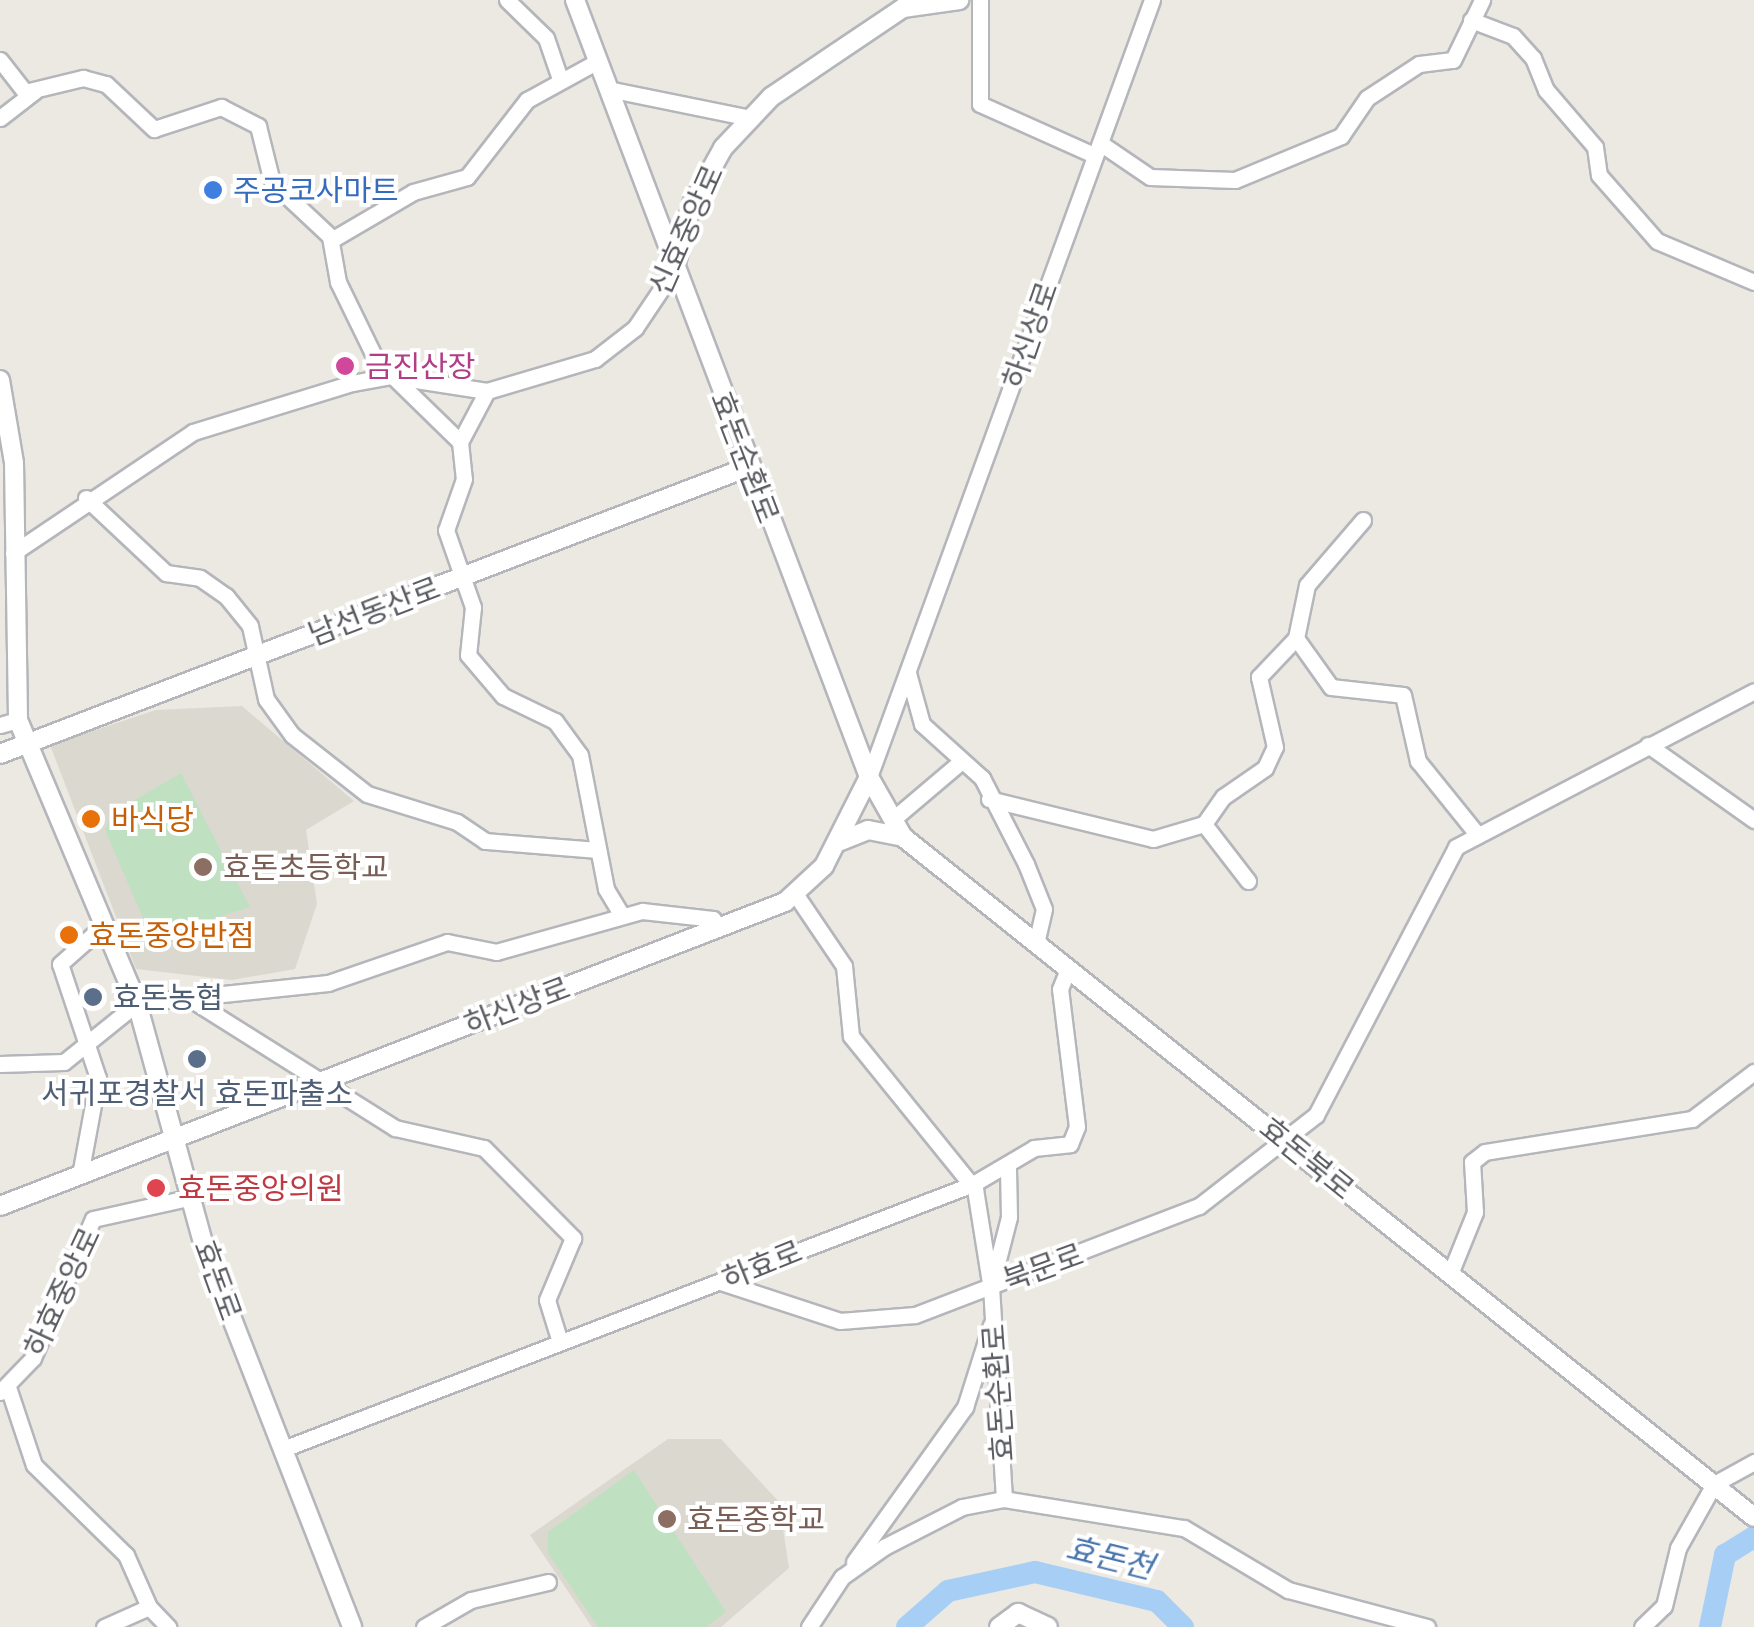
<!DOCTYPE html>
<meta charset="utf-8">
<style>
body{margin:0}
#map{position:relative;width:1754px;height:1627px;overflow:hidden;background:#ebe9e1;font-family:Quicksand,"Noto Sans KR",sans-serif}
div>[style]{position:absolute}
.education>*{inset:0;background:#dbd8d0}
.green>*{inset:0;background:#c0e0c2}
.river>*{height:22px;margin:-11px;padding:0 11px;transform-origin:11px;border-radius:11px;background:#a7cff5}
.roads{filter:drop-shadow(2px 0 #b4b6bb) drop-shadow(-2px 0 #b4b6bb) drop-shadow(0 2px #b4b6bb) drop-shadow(0 -2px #b4b6bb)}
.minor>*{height:15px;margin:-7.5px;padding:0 7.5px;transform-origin:7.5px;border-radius:7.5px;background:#fff}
.tertiary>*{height:18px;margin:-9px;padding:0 9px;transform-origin:9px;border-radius:9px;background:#fff}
.dots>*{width:28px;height:28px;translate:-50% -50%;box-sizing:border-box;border:5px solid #fff;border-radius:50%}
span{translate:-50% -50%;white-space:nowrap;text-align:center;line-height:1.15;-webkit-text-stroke:8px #fff;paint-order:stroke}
.shop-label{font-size:30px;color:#366cbe}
.left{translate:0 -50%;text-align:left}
.street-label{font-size:30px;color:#5a5c61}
.hotel-label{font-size:30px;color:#b23c85}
.food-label{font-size:30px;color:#c56008}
.education-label{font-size:30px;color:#785e54}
.service-label{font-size:30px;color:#4e5e75}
.health-label{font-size:30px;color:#be3a42}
.water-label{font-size:32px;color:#4a76ad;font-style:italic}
</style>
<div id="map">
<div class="education">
<div style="clip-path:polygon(242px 706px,354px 801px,306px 830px,317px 904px,295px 969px,232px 980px,136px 969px,50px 745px,156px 710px)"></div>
<div style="clip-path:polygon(668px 1439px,721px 1439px,779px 1502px,789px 1568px,721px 1627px,592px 1627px,530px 1535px)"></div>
</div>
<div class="green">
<div style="clip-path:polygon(181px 773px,250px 907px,165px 934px,146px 925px,105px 830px,114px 812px)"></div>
<div style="clip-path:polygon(634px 1470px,726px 1612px,706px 1627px,598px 1627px,548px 1553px,548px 1532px)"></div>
</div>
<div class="river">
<div style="left:907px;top:1627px;width:55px;rotate:-41.3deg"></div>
<div style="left:948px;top:1591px;width:89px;rotate:-12.3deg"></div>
<div style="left:1035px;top:1572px;width:125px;rotate:13.4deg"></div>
<div style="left:1157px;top:1601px;width:37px;rotate:45deg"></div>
<div style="left:1710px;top:1627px;width:74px;rotate:-78.2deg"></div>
<div style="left:1725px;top:1555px;width:34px;rotate:-32deg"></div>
</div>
<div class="roads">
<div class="minor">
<div style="left:507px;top:0;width:54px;rotate:44.3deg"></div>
<div style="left:546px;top:38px;width:40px;rotate:71.1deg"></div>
<div style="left:980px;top:0;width:104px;rotate:90deg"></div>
<div style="left:980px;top:104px;width:123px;rotate:24.1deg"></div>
<div style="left:1471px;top:20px;width:45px;rotate:20.9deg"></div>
<div style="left:1513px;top:36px;width:30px;rotate:48deg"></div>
<div style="left:1533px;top:58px;width:35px;rotate:68deg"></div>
<div style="left:1546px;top:90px;width:75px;rotate:49.3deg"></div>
<div style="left:1595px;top:147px;width:28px;rotate:82deg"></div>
<div style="left:1599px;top:175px;width:88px;rotate:48.7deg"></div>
<div style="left:1657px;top:241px;width:105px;rotate:22.9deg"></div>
<div style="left:0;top:60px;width:41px;rotate:52deg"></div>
<div style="left:25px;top:92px;width:60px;rotate:-13.6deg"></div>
<div style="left:83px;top:78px;width:24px;rotate:15deg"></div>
<div style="left:106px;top:84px;width:66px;rotate:43.2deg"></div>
<div style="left:154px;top:129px;width:71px;rotate:-18.2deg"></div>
<div style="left:221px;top:107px;width:42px;rotate:27.2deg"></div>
<div style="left:258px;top:126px;width:58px;rotate:76deg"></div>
<div style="left:272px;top:182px;width:83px;rotate:43.1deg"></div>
<div style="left:333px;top:239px;width:93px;rotate:-30.4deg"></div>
<div style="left:413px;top:192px;width:56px;rotate:-15.5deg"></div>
<div style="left:467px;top:177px;width:98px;rotate:-52.1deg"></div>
<div style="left:527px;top:100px;width:81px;rotate:-28.8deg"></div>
<div style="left:608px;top:89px;width:146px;rotate:11.5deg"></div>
<div style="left:0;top:118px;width:44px;rotate:-37.6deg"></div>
<div style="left:1100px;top:143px;width:60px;rotate:34.2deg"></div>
<div style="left:1150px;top:177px;width:85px;rotate:2deg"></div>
<div style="left:1235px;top:180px;width:115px;rotate:-22.5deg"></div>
<div style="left:1341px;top:136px;width:46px;rotate:-55.6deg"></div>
<div style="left:1367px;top:98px;width:62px;rotate:-33.2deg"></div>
<div style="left:1419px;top:64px;width:34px;rotate:-7deg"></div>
<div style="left:1453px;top:60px;width:67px;rotate:-64.2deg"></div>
<div style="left:330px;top:237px;width:46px;rotate:79.9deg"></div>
<div style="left:338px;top:282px;width:87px;rotate:64deg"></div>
<div style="left:376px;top:360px;width:117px;rotate:44.3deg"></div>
<div style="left:487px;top:391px;width:58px;rotate:117.9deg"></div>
<div style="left:460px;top:442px;width:37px;rotate:84deg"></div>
<div style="left:464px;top:479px;width:54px;rotate:109.4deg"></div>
<div style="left:446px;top:530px;width:82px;rotate:70.7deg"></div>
<div style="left:473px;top:607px;width:48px;rotate:95.9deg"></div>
<div style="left:468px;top:655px;width:54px;rotate:49.5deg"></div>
<div style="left:503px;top:696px;width:58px;rotate:25.7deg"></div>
<div style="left:555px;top:721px;width:42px;rotate:53.7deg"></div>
<div style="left:580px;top:755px;width:136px;rotate:79deg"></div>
<div style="left:606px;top:889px;width:27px;rotate:59deg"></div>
<div style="left:86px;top:498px;width:110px;rotate:43.2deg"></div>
<div style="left:166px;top:573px;width:34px;rotate:8deg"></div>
<div style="left:200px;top:578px;width:32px;rotate:35deg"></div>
<div style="left:226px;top:596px;width:38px;rotate:51deg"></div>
<div style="left:250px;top:626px;width:75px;rotate:77.6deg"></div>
<div style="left:266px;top:699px;width:44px;rotate:54.2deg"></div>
<div style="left:292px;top:735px;width:95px;rotate:38.2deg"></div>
<div style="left:367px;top:794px;width:94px;rotate:17.3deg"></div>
<div style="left:457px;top:822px;width:34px;rotate:34deg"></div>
<div style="left:485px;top:841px;width:112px;rotate:4.6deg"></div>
<div style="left:1363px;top:520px;width:86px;rotate:130.7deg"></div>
<div style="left:1307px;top:585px;width:54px;rotate:101.7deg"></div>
<div style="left:1296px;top:638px;width:60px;rotate:54.5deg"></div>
<div style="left:1331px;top:687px;width:72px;rotate:6.3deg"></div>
<div style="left:1403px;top:695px;width:68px;rotate:77.2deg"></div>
<div style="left:1418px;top:761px;width:94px;rotate:51.1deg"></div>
<div style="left:13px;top:553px;width:217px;rotate:-33.9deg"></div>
<div style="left:193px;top:432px;width:166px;rotate:-17.1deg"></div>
<div style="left:352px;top:383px;width:39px;rotate:-10deg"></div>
<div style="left:390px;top:376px;width:98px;rotate:8.8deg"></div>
<div style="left:487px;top:391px;width:113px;rotate:-16.5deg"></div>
<div style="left:595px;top:359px;width:51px;rotate:-37.8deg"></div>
<div style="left:635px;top:328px;width:70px;rotate:-56.1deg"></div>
<div style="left:908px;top:673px;width:53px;rotate:74.6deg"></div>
<div style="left:922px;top:724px;width:81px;rotate:42deg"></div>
<div style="left:982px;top:778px;width:97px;rotate:62.9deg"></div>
<div style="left:1026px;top:864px;width:48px;rotate:68.2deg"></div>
<div style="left:1044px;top:909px;width:35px;rotate:103deg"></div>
<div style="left:0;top:725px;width:19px;rotate:-16deg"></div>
<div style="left:1648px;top:745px;width:130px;rotate:35.3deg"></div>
<div style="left:869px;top:777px;width:827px;rotate:-69.99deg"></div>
<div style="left:989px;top:799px;width:169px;rotate:13.7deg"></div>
<div style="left:1153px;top:839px;width:53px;rotate:-16.4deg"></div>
<div style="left:1204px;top:824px;width:33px;rotate:-55deg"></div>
<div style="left:1223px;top:797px;width:51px;rotate:-34.6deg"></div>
<div style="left:1265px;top:768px;width:23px;rotate:-65deg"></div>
<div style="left:1275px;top:747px;width:72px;rotate:-102.9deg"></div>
<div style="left:1259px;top:677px;width:54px;rotate:-46.5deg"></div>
<div style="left:892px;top:820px;width:87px;rotate:-40.3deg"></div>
<div style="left:1204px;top:824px;width:72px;rotate:52.3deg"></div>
<div style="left:796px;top:895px;width:86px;rotate:55.9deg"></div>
<div style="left:844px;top:966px;width:70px;rotate:84.3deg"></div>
<div style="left:851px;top:1036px;width:197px;rotate:51deg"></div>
<div style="left:975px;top:1189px;width:95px;rotate:80.9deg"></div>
<div style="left:187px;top:997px;width:246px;rotate:32.2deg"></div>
<div style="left:395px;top:1128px;width:91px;rotate:12.7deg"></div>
<div style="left:484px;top:1148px;width:127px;rotate:45.3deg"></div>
<div style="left:573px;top:1238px;width:67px;rotate:112.8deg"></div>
<div style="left:547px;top:1300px;width:44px;rotate:72.8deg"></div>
<div style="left:0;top:1064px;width:64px;rotate:-1.8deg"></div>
<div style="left:64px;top:1062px;width:94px;rotate:-38.9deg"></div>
<div style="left:137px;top:1003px;width:192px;rotate:-6deg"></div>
<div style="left:328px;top:983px;width:126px;rotate:-19deg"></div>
<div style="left:447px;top:942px;width:50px;rotate:11.5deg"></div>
<div style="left:496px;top:952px;width:152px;rotate:-15.7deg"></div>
<div style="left:642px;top:911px;width:71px;rotate:6.4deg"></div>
<div style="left:713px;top:919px;width:11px;rotate:63deg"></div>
<div style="left:80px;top:1175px;width:99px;rotate:-79.5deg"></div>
<div style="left:98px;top:1078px;width:120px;rotate:-108.4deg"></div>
<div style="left:60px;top:964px;width:57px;rotate:-41.5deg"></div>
<div style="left:1450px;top:1274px;width:67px;rotate:-68deg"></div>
<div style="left:1475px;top:1212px;width:50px;rotate:-93.4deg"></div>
<div style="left:1472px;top:1162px;width:16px;rotate:-38deg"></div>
<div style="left:1485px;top:1152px;width:210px;rotate:-9.1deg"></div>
<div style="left:1692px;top:1119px;width:78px;rotate:-37.2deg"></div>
<div style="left:721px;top:1282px;width:125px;rotate:18.1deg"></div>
<div style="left:840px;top:1321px;width:75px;rotate:-4.6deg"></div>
<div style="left:915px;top:1315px;width:304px;rotate:-21deg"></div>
<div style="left:1199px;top:1206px;width:148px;rotate:-37.9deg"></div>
<div style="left:1316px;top:1115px;width:302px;rotate:-62.4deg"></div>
<div style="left:1456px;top:847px;width:336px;rotate:-27.6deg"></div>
<div style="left:8px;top:1387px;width:82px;rotate:71.6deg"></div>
<div style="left:34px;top:1465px;width:129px;rotate:44.4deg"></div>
<div style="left:126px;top:1555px;width:57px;rotate:66.1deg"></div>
<div style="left:149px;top:1607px;width:28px;rotate:46deg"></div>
<div style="left:0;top:1392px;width:47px;rotate:-45.9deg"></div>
<div style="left:33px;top:1358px;width:151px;rotate:-66.7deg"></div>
<div style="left:93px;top:1219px;width:101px;rotate:-12.5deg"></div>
<div style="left:283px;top:1449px;width:739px;rotate:-21.01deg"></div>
<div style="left:973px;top:1184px;width:71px;rotate:-30.5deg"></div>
<div style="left:1034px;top:1148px;width:36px;rotate:-6deg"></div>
<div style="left:1070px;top:1144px;width:18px;rotate:-68deg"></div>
<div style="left:1077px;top:1127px;width:139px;rotate:-97deg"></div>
<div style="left:1060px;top:989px;width:22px;rotate:-68deg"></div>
<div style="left:1004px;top:1499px;width:182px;rotate:9.2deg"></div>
<div style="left:1184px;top:1528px;width:121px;rotate:30.8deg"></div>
<div style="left:1288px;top:1590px;width:144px;rotate:14.9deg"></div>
<div style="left:854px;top:1562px;width:191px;rotate:-54.4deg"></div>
<div style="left:965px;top:1407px;width:86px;rotate:-72.4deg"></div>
<div style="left:104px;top:1627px;width:49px;rotate:-24deg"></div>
<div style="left:424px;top:1627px;width:54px;rotate:-29.9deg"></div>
<div style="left:471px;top:1600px;width:79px;rotate:-13.2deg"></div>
<div style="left:809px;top:1627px;width:60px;rotate:-56.6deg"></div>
<div style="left:842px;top:1577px;width:52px;rotate:-35.5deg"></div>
<div style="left:884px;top:1547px;width:88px;rotate:-27.1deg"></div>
<div style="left:962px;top:1507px;width:43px;rotate:-10.8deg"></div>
<div style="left:1004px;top:1499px;width:212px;rotate:-93.5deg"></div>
<div style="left:991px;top:1287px;width:72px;rotate:-75.6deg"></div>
<div style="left:1009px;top:1217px;width:48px;rotate:-91.2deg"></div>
<div style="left:1642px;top:1627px;width:30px;rotate:-44deg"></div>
<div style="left:1664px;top:1606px;width:60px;rotate:-76.4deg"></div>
<div style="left:1678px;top:1548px;width:73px;rotate:-60.6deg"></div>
<div style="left:1714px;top:1484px;width:46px;rotate:-28.8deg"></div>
</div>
<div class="tertiary">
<div style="left:575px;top:0;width:831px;rotate:69.27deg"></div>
<div style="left:869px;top:777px;width:69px;rotate:60.5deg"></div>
<div style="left:903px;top:837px;width:1089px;rotate:38.63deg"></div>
<div style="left:674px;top:270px;width:68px;rotate:-74.7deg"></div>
<div style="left:692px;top:204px;width:64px;rotate:-61deg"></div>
<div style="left:723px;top:148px;width:70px;rotate:-46.7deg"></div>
<div style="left:771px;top:97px;width:159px;rotate:-34deg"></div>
<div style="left:903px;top:8px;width:57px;rotate:-8.1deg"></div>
<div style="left:0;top:380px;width:84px;rotate:80.4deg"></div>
<div style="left:14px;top:463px;width:257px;rotate:89.1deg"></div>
<div style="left:18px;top:720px;width:307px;rotate:67.2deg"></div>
<div style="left:137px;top:1003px;width:253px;rotate:74.6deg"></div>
<div style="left:204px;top:1247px;width:408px;rotate:68.7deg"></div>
<div style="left:0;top:754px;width:801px;rotate:-20.99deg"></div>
<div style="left:841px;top:841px;width:29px;rotate:-22deg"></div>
<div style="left:868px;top:830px;width:36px;rotate:11deg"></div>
<div style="left:0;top:1206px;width:842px;rotate:-21.17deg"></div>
<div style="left:785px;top:902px;width:53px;rotate:-42.7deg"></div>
<div style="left:824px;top:866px;width:100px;rotate:-63.2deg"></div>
<div style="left:999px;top:1627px;width:24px;rotate:-36deg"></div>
<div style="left:1018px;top:1613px;width:33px;rotate:25deg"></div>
</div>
</div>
<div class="dots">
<div style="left:213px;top:190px;background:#3f7fe0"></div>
<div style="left:345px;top:366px;background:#d1479c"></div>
<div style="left:91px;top:819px;background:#e8710a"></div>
<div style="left:203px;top:867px;background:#8d6e63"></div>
<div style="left:69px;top:935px;background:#e8710a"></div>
<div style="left:93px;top:997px;background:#5c6f8a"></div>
<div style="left:197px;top:1059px;background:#5c6f8a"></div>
<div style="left:156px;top:1188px;background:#e0444e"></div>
<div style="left:667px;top:1519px;background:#8d6e63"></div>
</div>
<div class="shop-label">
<span class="left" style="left:233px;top:190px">주공코사마트</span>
</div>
<div class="street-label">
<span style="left:686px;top:230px;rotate:-66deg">신효중앙로</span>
<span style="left:1030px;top:335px;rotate:-71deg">하신상로</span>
<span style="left:745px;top:457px;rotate:69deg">효돈순환로</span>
<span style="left:374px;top:611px;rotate:-21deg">남선동산로</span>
<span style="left:517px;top:1006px;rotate:-21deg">하신상로</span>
<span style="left:1307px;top:1158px;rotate:39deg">효돈북로</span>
<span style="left:762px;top:1265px;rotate:-22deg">하효로</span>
<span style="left:1043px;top:1267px;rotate:-20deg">북문로</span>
<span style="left:218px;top:1280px;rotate:70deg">효돈로</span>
<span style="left:62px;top:1292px;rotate:-65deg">하효중앙로</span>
<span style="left:998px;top:1393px;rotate:-94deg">효돈순환로</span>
</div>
<div class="hotel-label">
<span class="left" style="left:365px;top:366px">금진산장</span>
</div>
<div class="food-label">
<span class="left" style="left:111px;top:819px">바식당</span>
<span class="left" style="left:89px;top:935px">효돈중앙반점</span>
</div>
<div class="education-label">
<span class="left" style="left:223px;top:867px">효돈초등학교</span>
<span class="left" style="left:687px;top:1519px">효돈중학교</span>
</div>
<div class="service-label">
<span class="left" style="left:113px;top:997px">효돈농협</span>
<span style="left:197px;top:1093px">서귀포경찰서 효돈파출소</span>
</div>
<div class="health-label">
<span class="left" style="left:178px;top:1188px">효돈중앙의원</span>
</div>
<div class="water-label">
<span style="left:1110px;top:1557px;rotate:14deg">효돈천</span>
</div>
</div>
